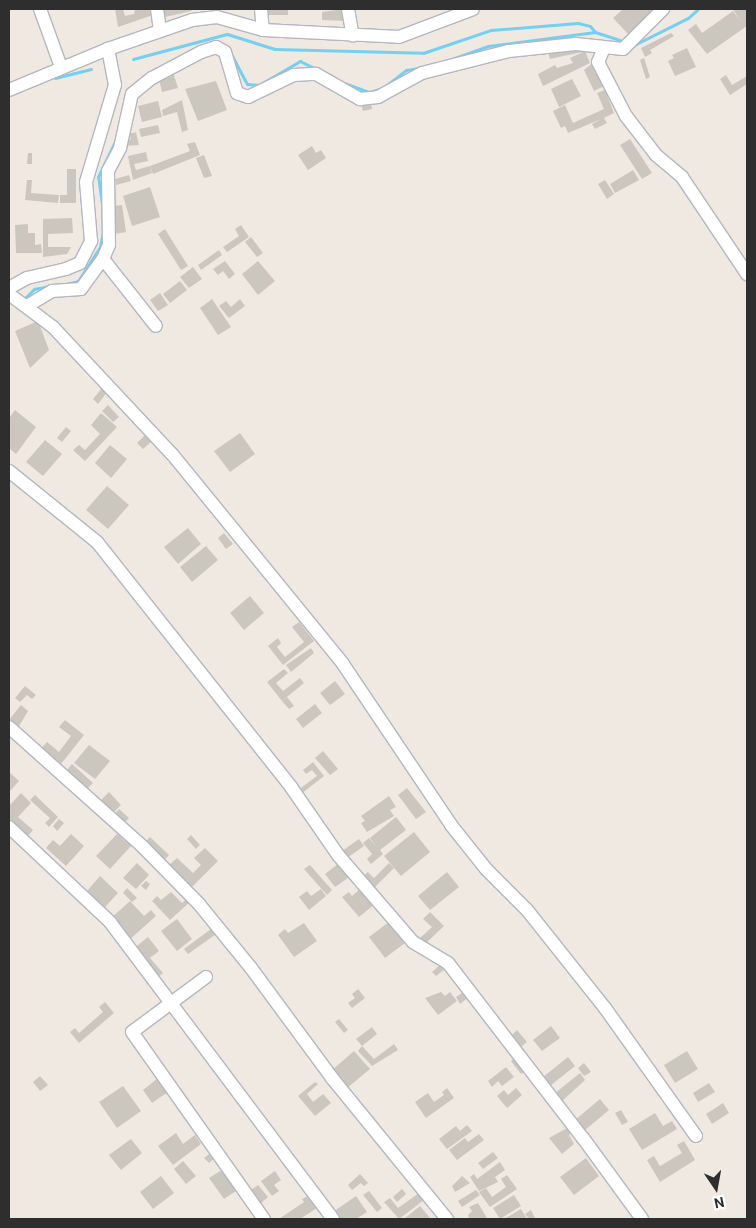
<!DOCTYPE html>
<style>
body{margin:0}
#map{position:relative;width:756px;height:1228px;overflow:hidden;background:#efe9e1;font-family:Roboto,sans-serif}
div>[style]{position:absolute}
.stream>*{height:3px;margin:-1.5px;padding:0 1.5px;transform-origin:1.5px;border-radius:1.5px;background:#75cff0}
.building>*{inset:0;background:#cbc7bf}
.roads{filter:drop-shadow(1px 0 #b4b7c1) drop-shadow(-1px 0 #b4b7c1) drop-shadow(0 1px #b4b7c1) drop-shadow(0 -1px #b4b7c1)}
.minor>*{height:12px;margin:-6px;padding:0 6px;transform-origin:6px;border-radius:6px;background:#fff}
span{translate:-50% -50%;white-space:nowrap;text-align:center;line-height:1.15;-webkit-text-stroke:4px #fff;paint-order:stroke}
.frame{position:absolute;inset:0;border:10px solid #2e2e2e;pointer-events:none}
.north{position:absolute;left:691px;top:1163px;width:50px;height:50px;-webkit-text-stroke:4px #fff;paint-order:stroke;rotate:168deg;font-size:14px;font-weight:700;line-height:20px;text-align:center;color:#2e2e2e}
.north::after{content:'';display:block;margin:auto;width:18px;height:22px;background:#2e2e2e;clip-path:polygon(50% 0,100% 100%,50% 72%,0 100%)}
</style>
<div id="map">
<div class="stream">
<div style="left:634px;top:45px;width:60px;rotate:-26.6deg"></div>
<div style="left:688px;top:18px;width:13px;rotate:-42deg"></div>
<div style="left:231px;top:54px;width:34px;rotate:62deg"></div>
<div style="left:247px;top:84px;width:12px;rotate:5deg"></div>
<div style="left:259px;top:85px;width:48px;rotate:-30.3deg"></div>
<div style="left:300px;top:61px;width:18px;rotate:27deg"></div>
<div style="left:133px;top:59px;width:97px;rotate:-14.9deg"></div>
<div style="left:227px;top:34px;width:50px;rotate:17.4deg"></div>
<div style="left:275px;top:49px;width:148px;rotate:1.5deg"></div>
<div style="left:423px;top:53px;width:72px;rotate:-18.7deg"></div>
<div style="left:491px;top:30px;width:87px;rotate:-4.6deg"></div>
<div style="left:578px;top:23px;width:12px;rotate:14deg"></div>
<div style="left:590px;top:26px;width:8px;rotate:50deg"></div>
<div style="left:175px;top:59px;width:21px;rotate:-28deg"></div>
<div style="left:449px;top:60px;width:41px;rotate:-19.7deg"></div>
<div style="left:488px;top:46px;width:108px;rotate:-7.5deg"></div>
<div style="left:595px;top:32px;width:33px;rotate:18deg"></div>
<div style="left:55px;top:78px;width:37px;rotate:-14deg"></div>
<div style="left:344px;top:83px;width:27px;rotate:20deg"></div>
<div style="left:369px;top:92px;width:15px;rotate:-16deg"></div>
<div style="left:383px;top:88px;width:29px;rotate:-38deg"></div>
<div style="left:406px;top:70px;width:13px;rotate:-9deg"></div>
<div style="left:103px;top:211px;width:34px;rotate:-98deg"></div>
<div style="left:98px;top:177px;width:47px;rotate:-64.5deg"></div>
<div style="left:66px;top:284px;width:12px;rotate:-14deg"></div>
<div style="left:78px;top:281px;width:40px;rotate:-57.1deg"></div>
<div style="left:100px;top:247px;width:15px;rotate:-79deg"></div>
<div style="left:23px;top:300px;width:16px;rotate:-45deg"></div>
<div style="left:34px;top:289px;width:15px;rotate:-11deg"></div>
</div>
<div class="building">
<div style="clip-path:polygon(115px 9px,123px 9px,125px 16px,134px 14px,135px 9px,152px 9px,153px 15px,118px 27px)"></div>
<div style="clip-path:polygon(163px 9px,191px 9px,192px 11px,165px 17px)"></div>
<div style="clip-path:polygon(267px 9px,288px 9px,288px 15px,267px 15px)"></div>
<div style="clip-path:polygon(343px 9px,345px 21px,322px 20px,322px 12px)"></div>
<div style="clip-path:polygon(623px 9px,656px 9px,629px 35px,613px 18px)"></div>
<div style="clip-path:polygon(733px 9px,747px 9px,747px 26px,707px 54px,688px 30px,696px 24px,702px 33px,733px 11px,740px 21px)"></div>
<div style="clip-path:polygon(671px 33px,674px 36px,650px 50px,652px 53px,645px 57px,641px 48px)"></div>
<div style="clip-path:polygon(581px 46px,582px 52px,550px 59px,548px 52px)"></div>
<div style="clip-path:polygon(687px 48px,696px 67px,675px 76px,668px 61px,674px 58px,672px 55px)"></div>
<div style="clip-path:polygon(585px 51px,590px 63px,543px 86px,538px 74px,555px 65px,557px 68px,573px 63px,570px 58px)"></div>
<div style="clip-path:polygon(644px 58px,650px 77px,646px 79px,640px 60px)"></div>
<div style="clip-path:polygon(594px 62px,606px 85px,594px 91px,584px 70px)"></div>
<div style="clip-path:polygon(173px 72px,178px 88px,162px 92px,159px 79px)"></div>
<div style="clip-path:polygon(726px 75px,732px 85px,747px 76px,747px 84px,730px 95px,720px 79px)"></div>
<div style="clip-path:polygon(572px 79px,581px 96px,559px 107px,551px 89px)"></div>
<div style="clip-path:polygon(216px 81px,227px 110px,198px 121px,185px 89px)"></div>
<div style="clip-path:polygon(605px 90px,614px 113px,604px 118px,607px 123px,595px 129px,592px 124px,601px 119px,568px 133px,565px 126px,561px 128px,553px 111px,565px 105px,573px 123px,604px 109px,597px 93px)"></div>
<div style="clip-path:polygon(182px 100px,188px 130px,182px 132px,177px 112px,163px 116px,162px 110px)"></div>
<div style="clip-path:polygon(158px 101px,162px 117px,142px 122px,138px 106px)"></div>
<div style="clip-path:polygon(371px 102px,372px 109px,363px 111px,361px 104px)"></div>
<div style="clip-path:polygon(158px 125px,160px 133px,141px 137px,139px 129px)"></div>
<div style="clip-path:polygon(136px 132px,139px 145px,124px 146px,123px 141px,131px 139px,129px 134px)"></div>
<div style="clip-path:polygon(630px 139px,652px 173px,642px 179px,620px 145px)"></div>
<div style="clip-path:polygon(195px 142px,200px 155px,153px 174px,150px 166px,190px 151px,187px 144px)"></div>
<div style="clip-path:polygon(312px 146px,316px 153px,321px 150px,326px 158px,308px 170px,298px 155px)"></div>
<div style="clip-path:polygon(146px 152px,148px 161px,134px 164px,136px 170px,150px 166px,152px 173px,133px 180px,128px 156px)"></div>
<div style="clip-path:polygon(28px 153px,32px 153px,32px 164px,27px 164px)"></div>
<div style="clip-path:polygon(204px 155px,212px 176px,204px 178px,196px 158px)"></div>
<div style="clip-path:polygon(67px 169px,76px 169px,76px 203px,60px 203px,60px 195px,67px 195px)"></div>
<div style="clip-path:polygon(633px 170px,639px 180px,615px 193px,610px 184px)"></div>
<div style="clip-path:polygon(129px 175px,131px 181px,116px 185px,115px 179px)"></div>
<div style="clip-path:polygon(27px 180px,32px 180px,31px 193px,59px 195px,58px 203px,25px 200px)"></div>
<div style="clip-path:polygon(605px 180px,614px 194px,607px 199px,598px 184px)"></div>
<div style="clip-path:polygon(150px 187px,160px 217px,132px 226px,123px 196px)"></div>
<div style="clip-path:polygon(122px 205px,126px 232px,114px 234px,113px 227px,116px 226px,114px 206px)"></div>
<div style="clip-path:polygon(72px 218px,73px 233px,48px 234px,48px 247px,71px 247px,67px 254px,43px 257px,43px 219px)"></div>
<div style="clip-path:polygon(28px 224px,28px 233px,35px 233px,35px 245px,41px 244px,42px 253px,16px 253px,15px 225px)"></div>
<div style="clip-path:polygon(241px 225px,249px 237px,227px 252px,223px 247px,239px 236px,235px 229px)"></div>
<div style="clip-path:polygon(165px 229px,188px 266px,181px 270px,158px 234px)"></div>
<div style="clip-path:polygon(251px 237px,263px 253px,257px 257px,245px 242px)"></div>
<div style="clip-path:polygon(219px 250px,222px 255px,201px 270px,198px 265px)"></div>
<div style="clip-path:polygon(225px 261px,235px 274px,229px 279px,223px 271px,218px 275px,213px 269px)"></div>
<div style="clip-path:polygon(258px 261px,275px 281px,258px 295px,242px 274px)"></div>
<div style="clip-path:polygon(193px 267px,202px 279px,189px 288px,180px 277px)"></div>
<div style="clip-path:polygon(180px 281px,187px 290px,170px 303px,163px 294px)"></div>
<div style="clip-path:polygon(160px 293px,168px 305px,158px 311px,150px 300px)"></div>
<div style="clip-path:polygon(212px 299px,231px 327px,218px 335px,200px 308px)"></div>
<div style="clip-path:polygon(240px 299px,245px 306px,229px 318px,219px 306px,226px 301px,231px 307px)"></div>
<div style="clip-path:polygon(38px 321px,49px 350px,30px 368px,15px 331px)"></div>
<div style="clip-path:polygon(103px 387px,108px 391px,98px 404px,93px 399px)"></div>
<div style="clip-path:polygon(108px 405px,119px 417px,113px 422px,102px 411px)"></div>
<div style="clip-path:polygon(15px 410px,36px 427px,16px 454px,9px 448px,9px 418px)"></div>
<div style="clip-path:polygon(101px 413px,117px 427px,85px 461px,73px 450px,79px 445px,85px 450px,100px 434px,91px 425px)"></div>
<div style="clip-path:polygon(66px 427px,71px 431px,62px 442px,57px 438px)"></div>
<div style="clip-path:polygon(147px 433px,153px 440px,143px 449px,137px 443px)"></div>
<div style="clip-path:polygon(240px 433px,255px 454px,230px 472px,214px 451px)"></div>
<div style="clip-path:polygon(45px 440px,62px 454px,43px 476px,26px 462px)"></div>
<div style="clip-path:polygon(110px 445px,127px 459px,111px 478px,95px 463px)"></div>
<div style="clip-path:polygon(107px 486px,129px 505px,108px 529px,86px 510px)"></div>
<div style="clip-path:polygon(188px 528px,201px 544px,178px 564px,164px 547px)"></div>
<div style="clip-path:polygon(224px 533px,233px 544px,226px 549px,218px 538px)"></div>
<div style="clip-path:polygon(206px 546px,218px 560px,192px 582px,180px 567px)"></div>
<div style="clip-path:polygon(250px 596px,264px 613px,244px 630px,230px 613px)"></div>
<div style="clip-path:polygon(299px 622px,314px 641px,283px 665px,268px 646px,278px 638px,281px 643px,277px 647px,285px 657px,304px 642px,292px 627px)"></div>
<div style="clip-path:polygon(311px 648px,314px 653px,291px 672px,286px 665px)"></div>
<div style="clip-path:polygon(284px 669px,288px 673px,276px 683px,283px 691px,300px 678px,304px 683px,282px 701px,267px 682px)"></div>
<div style="clip-path:polygon(335px 681px,345px 694px,330px 705px,320px 693px)"></div>
<div style="clip-path:polygon(25px 686px,36px 695px,32px 699px,27px 695px,20px 702px,15px 698px)"></div>
<div style="clip-path:polygon(287px 697px,294px 706px,289px 709px,282px 701px)"></div>
<div style="clip-path:polygon(315px 704px,322px 713px,303px 728px,296px 719px)"></div>
<div style="clip-path:polygon(21px 705px,28px 711px,18px 728px,9px 720px)"></div>
<div style="clip-path:polygon(65px 720px,84px 735px,61px 764px,41px 749px,47px 742px,59px 752px,71px 736px,59px 727px)"></div>
<div style="clip-path:polygon(89px 745px,110px 761px,95px 779px,74px 763px)"></div>
<div style="clip-path:polygon(323px 751px,338px 769px,330px 775px,315px 758px)"></div>
<div style="clip-path:polygon(313px 762px,324px 776px,301px 794px,298px 790px,317px 776px,312px 770px,306px 774px,303px 770px)"></div>
<div style="clip-path:polygon(72px 764px,93px 783px,87px 789px,67px 770px)"></div>
<div style="clip-path:polygon(9px 772px,19px 781px,9px 792px)"></div>
<div style="clip-path:polygon(407px 788px,426px 812px,416px 819px,398px 795px)"></div>
<div style="clip-path:polygon(109px 792px,121px 805px,113px 813px,100px 801px)"></div>
<div style="clip-path:polygon(21px 793px,31px 803px,18px 817px,33px 830px,28px 836px,9px 819px,9px 806px)"></div>
<div style="clip-path:polygon(35px 795px,58px 817px,49px 827px,45px 823px,50px 818px,30px 800px)"></div>
<div style="clip-path:polygon(389px 796px,396px 807px,390px 810px,394px 816px,367px 832px,361px 823px,365px 821px,361px 816px)"></div>
<div style="clip-path:polygon(119px 809px,129px 818px,124px 823px,115px 814px)"></div>
<div style="clip-path:polygon(396px 817px,406px 830px,380px 850px,383px 854px,371px 864px,367px 859px,372px 854px,363px 843px,369px 838px,377px 847px,370px 838px)"></div>
<div style="clip-path:polygon(59px 819px,64px 823px,57px 831px,53px 826px)"></div>
<div style="clip-path:polygon(414px 832px,430px 852px,401px 876px,384px 856px)"></div>
<div style="clip-path:polygon(71px 834px,84px 846px,66px 866px,46px 848px,53px 840px,60px 846px)"></div>
<div style="clip-path:polygon(117px 834px,131px 846px,110px 869px,96px 856px)"></div>
<div style="clip-path:polygon(191px 835px,200px 845px,196px 849px,187px 839px)"></div>
<div style="clip-path:polygon(150px 837px,169px 855px,163px 862px,144px 843px)"></div>
<div style="clip-path:polygon(359px 839px,364px 846px,347px 858px,342px 851px)"></div>
<div style="clip-path:polygon(205px 848px,218px 861px,191px 888px,168px 866px,177px 858px,193px 873px,201px 865px,194px 858px)"></div>
<div style="clip-path:polygon(137px 863px,149px 875px,136px 889px,123px 878px)"></div>
<div style="clip-path:polygon(389px 863px,394px 868px,373px 889px,362px 877px,368px 872px,374px 878px)"></div>
<div style="clip-path:polygon(338px 864px,348px 878px,335px 887px,325px 874px)"></div>
<div style="clip-path:polygon(310px 865px,332px 890px,327px 895px,304px 869px)"></div>
<div style="clip-path:polygon(447px 872px,459px 887px,430px 910px,418px 896px)"></div>
<div style="clip-path:polygon(100px 876px,118px 893px,105px 907px,87px 891px)"></div>
<div style="clip-path:polygon(146px 881px,150px 884px,146px 890px,141px 886px)"></div>
<div style="clip-path:polygon(127px 888px,137px 898px,132px 902px,123px 893px)"></div>
<div style="clip-path:polygon(361px 888px,375px 904px,359px 917px,342px 897px,349px 892px,352px 896px)"></div>
<div style="clip-path:polygon(321px 889px,326px 896px,309px 910px,299px 897px,307px 891px,311px 896px)"></div>
<div style="clip-path:polygon(171px 892px,182px 903px,188px 898px,191px 901px,170px 920px,152px 901px,157px 896px,161px 900px)"></div>
<div style="clip-path:polygon(130px 901px,144px 916px,151px 910px,156px 916px,129px 940px,110px 919px)"></div>
<div style="clip-path:polygon(430px 912px,444px 926px,425px 944px,420px 938px,432px 927px,423px 919px)"></div>
<div style="clip-path:polygon(177px 919px,192px 939px,177px 951px,161px 931px)"></div>
<div style="clip-path:polygon(389px 922px,405px 943px,385px 958px,369px 937px)"></div>
<div style="clip-path:polygon(304px 923px,317px 941px,294px 957px,278px 935px,285px 929px,288px 933px)"></div>
<div style="clip-path:polygon(215px 926px,219px 932px,188px 954px,184px 949px)"></div>
<div style="clip-path:polygon(148px 937px,159px 951px,150px 958px,163px 973px,157px 978px,133px 949px)"></div>
<div style="clip-path:polygon(440px 965px,444px 970px,436px 976px,432px 972px)"></div>
<div style="clip-path:polygon(358px 989px,365px 998px,352px 1008px,348px 1003px,355px 998px,352px 994px)"></div>
<div style="clip-path:polygon(465px 991px,469px 997px,460px 1004px,456px 997px)"></div>
<div style="clip-path:polygon(441px 992px,445px 996px,450px 992px,457px 1001px,438px 1015px,425px 998px)"></div>
<div style="clip-path:polygon(105px 1002px,114px 1013px,79px 1043px,70px 1032px,75px 1028px,79px 1033px,103px 1012px,99px 1007px)"></div>
<div style="clip-path:polygon(339px 1019px,348px 1030px,344px 1033px,335px 1022px)"></div>
<div style="clip-path:polygon(551px 1026px,560px 1038px,542px 1051px,533px 1040px)"></div>
<div style="clip-path:polygon(372px 1027px,377px 1034px,362px 1046px,356px 1039px)"></div>
<div style="clip-path:polygon(517px 1030px,527px 1042px,521px 1047px,511px 1036px)"></div>
<div style="clip-path:polygon(394px 1044px,398px 1050px,372px 1066px,358px 1051px,362px 1046px,374px 1059px)"></div>
<div style="clip-path:polygon(354px 1051px,370px 1069px,346px 1089px,331px 1071px)"></div>
<div style="clip-path:polygon(687px 1051px,698px 1069px,675px 1083px,664px 1065px)"></div>
<div style="clip-path:polygon(517px 1056px,527px 1069px,521px 1074px,511px 1061px)"></div>
<div style="clip-path:polygon(568px 1057px,575px 1066px,550px 1086px,543px 1077px)"></div>
<div style="clip-path:polygon(584px 1063px,591px 1072px,584px 1076px,578px 1068px)"></div>
<div style="clip-path:polygon(506px 1067px,514px 1077px,502px 1086px,498px 1081px,492px 1087px,488px 1081px)"></div>
<div style="clip-path:polygon(580px 1073px,585px 1080px,561px 1102px,554px 1094px)"></div>
<div style="clip-path:polygon(40px 1076px,48px 1085px,40px 1091px,33px 1082px)"></div>
<div style="clip-path:polygon(158px 1078px,168px 1092px,152px 1103px,143px 1090px)"></div>
<div style="clip-path:polygon(315px 1082px,318px 1084px,307px 1094px,313px 1102px,323px 1094px,331px 1103px,315px 1116px,298px 1096px)"></div>
<div style="clip-path:polygon(709px 1083px,715px 1092px,698px 1102px,693px 1093px)"></div>
<div style="clip-path:polygon(123px 1086px,141px 1111px,117px 1128px,99px 1102px)"></div>
<div style="clip-path:polygon(447px 1088px,454px 1098px,426px 1118px,415px 1102px,428px 1093px,434px 1102px,444px 1095px,442px 1092px)"></div>
<div style="clip-path:polygon(516px 1088px,522px 1095px,507px 1108px,497px 1096px,504px 1090px,508px 1095px)"></div>
<div style="clip-path:polygon(600px 1099px,609px 1110px,584px 1131px,575px 1120px)"></div>
<div style="clip-path:polygon(723px 1103px,729px 1113px,712px 1124px,706px 1114px)"></div>
<div style="clip-path:polygon(621px 1110px,628px 1122px,622px 1125px,615px 1113px)"></div>
<div style="clip-path:polygon(655px 1113px,663px 1126px,672px 1121px,677px 1129px,642px 1150px,629px 1129px)"></div>
<div style="clip-path:polygon(467px 1125px,472px 1131px,447px 1149px,439px 1139px,456px 1126px,460px 1131px)"></div>
<div style="clip-path:polygon(569px 1127px,573px 1131px,569px 1135px,574px 1144px,562px 1154px,549px 1138px)"></div>
<div style="clip-path:polygon(176px 1133px,183px 1144px,195px 1135px,201px 1144px,173px 1165px,158px 1146px)"></div>
<div style="clip-path:polygon(479px 1134px,484px 1140px,457px 1160px,449px 1150px,465px 1138px,468px 1142px)"></div>
<div style="clip-path:polygon(131px 1139px,142px 1153px,121px 1170px,109px 1155px)"></div>
<div style="clip-path:polygon(684px 1141px,695px 1160px,660px 1182px,647px 1160px,654px 1156px,660px 1166px,682px 1153px,677px 1145px)"></div>
<div style="clip-path:polygon(212px 1152px,216px 1157px,209px 1163px,204px 1158px)"></div>
<div style="clip-path:polygon(493px 1152px,498px 1158px,483px 1169px,478px 1163px)"></div>
<div style="clip-path:polygon(586px 1158px,599px 1176px,574px 1195px,560px 1177px)"></div>
<div style="clip-path:polygon(183px 1161px,196px 1176px,186px 1184px,174px 1169px)"></div>
<div style="clip-path:polygon(500px 1162px,505px 1170px,495px 1177px,498px 1182px,479px 1191px,470px 1177px,474px 1174px,477px 1179px)"></div>
<div style="clip-path:polygon(225px 1168px,239px 1189px,224px 1199px,209px 1178px)"></div>
<div style="clip-path:polygon(275px 1171px,281px 1180px,274px 1185px,279px 1191px,272px 1196px,261px 1181px)"></div>
<div style="clip-path:polygon(360px 1174px,368px 1183px,364px 1186px,361px 1183px,352px 1190px,348px 1185px)"></div>
<div style="clip-path:polygon(507px 1175px,517px 1189px,490px 1207px,479px 1192px,486px 1188px,492px 1197px,506px 1187px,501px 1179px)"></div>
<div style="clip-path:polygon(161px 1176px,174px 1193px,153px 1209px,140px 1192px)"></div>
<div style="clip-path:polygon(462px 1176px,470px 1183px,455px 1192px,452px 1186px)"></div>
<div style="clip-path:polygon(258px 1185px,268px 1197px,260px 1204px,250px 1191px)"></div>
<div style="clip-path:polygon(402px 1189px,406px 1194px,397px 1202px,393px 1197px)"></div>
<div style="clip-path:polygon(476px 1190px,480px 1195px,462px 1207px,458px 1201px)"></div>
<div style="clip-path:polygon(369px 1191px,382px 1208px,377px 1212px,363px 1195px)"></div>
<div style="clip-path:polygon(419px 1193px,424px 1200px,399px 1219px,384px 1202px,390px 1198px,398px 1208px)"></div>
<div style="clip-path:polygon(514px 1195px,521px 1206px,500px 1219px,493px 1208px)"></div>
<div style="clip-path:polygon(308px 1196px,317px 1208px,300px 1219px,279px 1219px,304px 1202px,302px 1199px)"></div>
<div style="clip-path:polygon(356px 1196px,367px 1212px,356px 1219px,338px 1219px,333px 1212px)"></div>
<div style="clip-path:polygon(478px 1203px,487px 1218px,469px 1219px,468px 1215px,472px 1211px,469px 1207px)"></div>
<div style="clip-path:polygon(420px 1206px,430px 1218px,404px 1219px)"></div>
<div style="clip-path:polygon(521px 1209px,527px 1219px,504px 1219px)"></div>
<div style="clip-path:polygon(531px 1210px,535px 1218px,529px 1219px,525px 1214px)"></div>
</div>
<div class="roads">
<div class="minor">
<div style="left:40px;top:9px;width:62px;rotate:70.1deg"></div>
<div style="left:157px;top:9px;width:21px;rotate:82deg"></div>
<div style="left:261px;top:9px;width:21px;rotate:85deg"></div>
<div style="left:348px;top:9px;width:27px;rotate:80deg"></div>
<div style="left:604px;top:48px;width:15px;rotate:113deg"></div>
<div style="left:598px;top:62px;width:61px;rotate:62.6deg"></div>
<div style="left:626px;top:116px;width:49px;rotate:52.4deg"></div>
<div style="left:656px;top:155px;width:34px;rotate:40deg"></div>
<div style="left:682px;top:177px;width:117px;rotate:56.2deg"></div>
<div style="left:9px;top:90px;width:107px;rotate:-22.5deg"></div>
<div style="left:108px;top:49px;width:89px;rotate:-19deg"></div>
<div style="left:192px;top:20px;width:25px;rotate:-7deg"></div>
<div style="left:217px;top:17px;width:48px;rotate:15.8deg"></div>
<div style="left:263px;top:30px;width:136px;rotate:2.9deg"></div>
<div style="left:399px;top:37px;width:79px;rotate:-20.7deg"></div>
<div style="left:103px;top:259px;width:85px;rotate:51.7deg"></div>
<div style="left:9px;top:288px;width:21px;rotate:-29deg"></div>
<div style="left:27px;top:278px;width:40px;rotate:-13deg"></div>
<div style="left:66px;top:269px;width:15px;rotate:-23deg"></div>
<div style="left:80px;top:263px;width:25px;rotate:-63deg"></div>
<div style="left:91px;top:241px;width:59px;rotate:-94.8deg"></div>
<div style="left:86px;top:182px;width:101px;rotate:-73.4deg"></div>
<div style="left:115px;top:85px;width:37px;rotate:-101deg"></div>
<div style="left:9px;top:294px;width:55px;rotate:36.9deg"></div>
<div style="left:53px;top:327px;width:174px;rotate:46.9deg"></div>
<div style="left:172px;top:454px;width:271px;rotate:50.8deg"></div>
<div style="left:343px;top:664px;width:194px;rotate:56.1deg"></div>
<div style="left:451px;top:825px;width:56px;rotate:51.5deg"></div>
<div style="left:486px;top:869px;width:58px;rotate:45deg"></div>
<div style="left:527px;top:910px;width:125px;rotate:51.5deg"></div>
<div style="left:605px;top:1008px;width:157px;rotate:54.6deg"></div>
<div style="left:27px;top:306px;width:29px;rotate:-31deg"></div>
<div style="left:52px;top:291px;width:29px;rotate:-4deg"></div>
<div style="left:81px;top:289px;width:37px;rotate:-54deg"></div>
<div style="left:103px;top:259px;width:15px;rotate:-67deg"></div>
<div style="left:109px;top:245px;width:74px;rotate:-90.8deg"></div>
<div style="left:108px;top:171px;width:26px;rotate:-62deg"></div>
<div style="left:120px;top:148px;width:55px;rotate:-77.5deg"></div>
<div style="left:132px;top:94px;width:26px;rotate:-39deg"></div>
<div style="left:152px;top:78px;width:55px;rotate:-28deg"></div>
<div style="left:201px;top:52px;width:16px;rotate:-18deg"></div>
<div style="left:216px;top:47px;width:10px;rotate:29deg"></div>
<div style="left:225px;top:52px;width:43px;rotate:73.7deg"></div>
<div style="left:237px;top:93px;width:12px;rotate:20deg"></div>
<div style="left:248px;top:97px;width:51px;rotate:-25.6deg"></div>
<div style="left:294px;top:75px;width:22px;rotate:-3deg"></div>
<div style="left:316px;top:74px;width:51px;rotate:29.6deg"></div>
<div style="left:360px;top:99px;width:18px;rotate:-6deg"></div>
<div style="left:378px;top:97px;width:50px;rotate:-28.6deg"></div>
<div style="left:422px;top:73px;width:90px;rotate:-14.2deg"></div>
<div style="left:509px;top:51px;width:67px;rotate:-6deg"></div>
<div style="left:576px;top:44px;width:47px;rotate:6.1deg"></div>
<div style="left:623px;top:49px;width:57px;rotate:-45deg"></div>
<div style="left:9px;top:471px;width:113px;rotate:38.9deg"></div>
<div style="left:97px;top:542px;width:313px;rotate:51.6deg"></div>
<div style="left:291px;top:787px;width:83px;rotate:55.3deg"></div>
<div style="left:338px;top:855px;width:115px;rotate:49.2deg"></div>
<div style="left:413px;top:942px;width:41px;rotate:31deg"></div>
<div style="left:448px;top:963px;width:221px;rotate:52.4deg"></div>
<div style="left:583px;top:1138px;width:100px;rotate:53.9deg"></div>
<div style="left:9px;top:727px;width:180px;rotate:41.8deg"></div>
<div style="left:143px;top:847px;width:80px;rotate:45.5deg"></div>
<div style="left:199px;top:904px;width:82px;rotate:50.9deg"></div>
<div style="left:251px;top:968px;width:137px;rotate:53.6deg"></div>
<div style="left:332px;top:1078px;width:182px;rotate:50.8deg"></div>
<div style="left:9px;top:827px;width:139px;rotate:43.2deg"></div>
<div style="left:110px;top:922px;width:371px;rotate:53.1deg"></div>
<div style="left:206px;top:977px;width:92px;rotate:143.4deg"></div>
<div style="left:132px;top:1032px;width:229px;rotate:54.8deg"></div>
</div>
</div>
<div class="frame"></div>
<div class="north">N</div>
</div>
